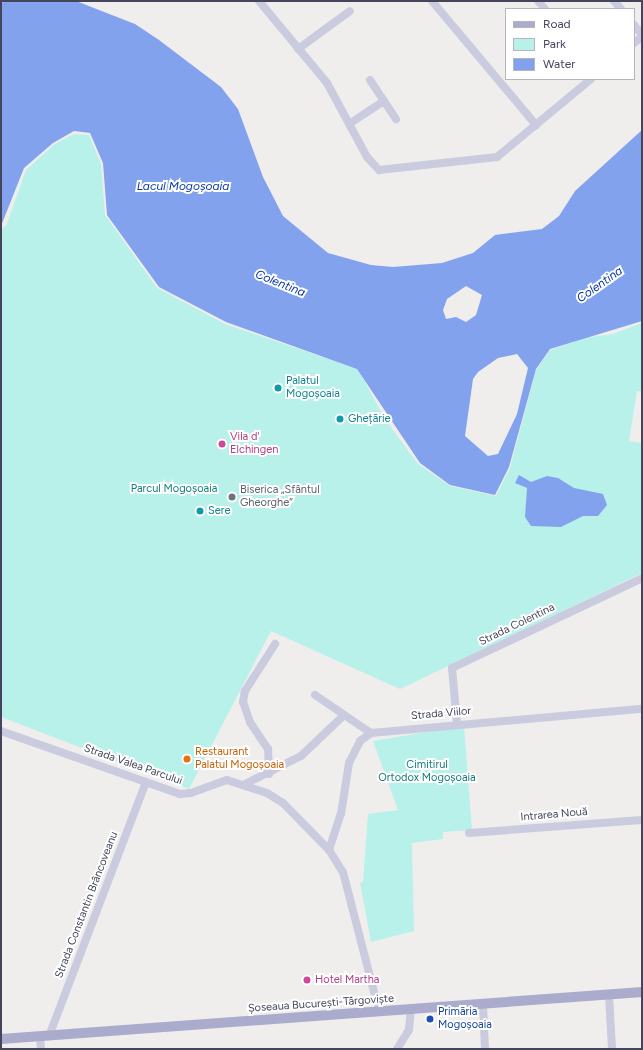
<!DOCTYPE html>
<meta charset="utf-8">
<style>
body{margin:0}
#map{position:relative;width:643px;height:1050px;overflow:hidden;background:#efeeec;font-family:Figtree,sans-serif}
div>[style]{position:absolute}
.green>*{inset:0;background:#b8f0ea}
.water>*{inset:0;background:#83a2ee}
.minor>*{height:8px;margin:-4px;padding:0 4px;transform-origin:4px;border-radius:4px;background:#cacbde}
.major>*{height:10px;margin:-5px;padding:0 5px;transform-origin:5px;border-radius:5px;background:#ababcd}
.dots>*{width:11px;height:11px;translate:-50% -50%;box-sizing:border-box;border:2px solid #fff;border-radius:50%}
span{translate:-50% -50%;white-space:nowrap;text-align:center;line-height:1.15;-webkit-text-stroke:4px #fff;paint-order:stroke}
.culture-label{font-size:11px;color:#0d838f}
.left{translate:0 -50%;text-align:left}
.hotel-label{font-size:11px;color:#b23c85}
.park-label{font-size:11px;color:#137c7d}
.worship-label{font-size:11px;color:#5b616d}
.street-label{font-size:11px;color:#44455a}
.food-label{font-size:11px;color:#c56008}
.transit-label{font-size:11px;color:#164399}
.water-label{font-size:12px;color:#0835aa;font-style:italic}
.frame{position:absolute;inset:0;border:2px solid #44455a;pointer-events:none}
.legend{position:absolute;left:505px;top:8px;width:130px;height:72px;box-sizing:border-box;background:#fff;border:1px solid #b4b5bd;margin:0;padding:5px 7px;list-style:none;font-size:12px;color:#44455a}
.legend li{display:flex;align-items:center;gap:8px;height:20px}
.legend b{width:20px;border:1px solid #b4b5bd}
</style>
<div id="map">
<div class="green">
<div style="clip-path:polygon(74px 134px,89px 135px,101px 164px,105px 215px,157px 288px,225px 324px,358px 369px,385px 419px,418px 464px,450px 486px,496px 496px,510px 468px,536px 370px,550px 350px,585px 338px,613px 334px,642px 323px,642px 391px,637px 391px,629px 441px,642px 443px,642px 573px,400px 689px,271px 631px,189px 789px,1px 717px,1px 229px,6px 226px,26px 170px,55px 144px)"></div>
<div style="clip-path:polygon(464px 726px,472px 830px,443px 832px,443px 839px,412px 843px,414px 931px,371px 942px,360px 883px,363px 882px,368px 814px,398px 810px,373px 741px)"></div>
</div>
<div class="water">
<div style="clip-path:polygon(evenodd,7px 1px,76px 1px,135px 24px,159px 40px,221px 87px,238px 109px,263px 177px,283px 216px,328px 253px,371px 265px,393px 267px,442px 263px,473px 253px,495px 235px,542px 229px,559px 216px,575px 191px,642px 130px,642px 321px,550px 349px,536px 369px,509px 467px,495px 495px,450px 485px,420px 463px,357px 369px,226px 322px,159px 287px,107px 215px,103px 163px,90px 133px,74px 131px,53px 143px,24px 168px,1px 226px,1px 3px,7px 1px,466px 286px,482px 295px,476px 315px,466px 322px,456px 317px,446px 319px,443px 310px,447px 299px,466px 286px,7px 1px,517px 354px,528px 368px,517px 414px,498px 454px,488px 456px,465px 436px,473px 379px,478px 372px,498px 358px,517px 354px)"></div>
<div style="clip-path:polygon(519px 475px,531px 482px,547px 476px,558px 478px,574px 488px,603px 494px,607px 505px,598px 516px,583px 516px,561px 527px,531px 526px,525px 517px,527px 488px,515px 483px)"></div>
</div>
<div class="minor">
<div style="left:259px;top:1px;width:107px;rotate:50.3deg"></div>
<div style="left:327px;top:83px;width:84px;rotate:61.6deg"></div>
<div style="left:367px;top:157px;width:18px;rotate:47deg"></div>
<div style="left:379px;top:170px;width:119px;rotate:-6.3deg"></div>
<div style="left:497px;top:157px;width:122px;rotate:-39.7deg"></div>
<div style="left:432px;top:1px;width:162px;rotate:50deg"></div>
<div style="left:538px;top:1px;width:11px;rotate:49deg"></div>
<div style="left:614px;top:1px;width:11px;rotate:49deg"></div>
<div style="left:634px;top:25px;width:13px;rotate:51deg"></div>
<div style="left:634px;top:43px;width:10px;rotate:-37deg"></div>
<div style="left:298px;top:49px;width:64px;rotate:-36.2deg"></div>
<div style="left:370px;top:80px;width:47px;rotate:56.3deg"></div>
<div style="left:349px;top:124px;width:42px;rotate:-33.3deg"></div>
<div style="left:315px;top:695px;width:68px;rotate:34.2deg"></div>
<div style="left:457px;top:723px;width:55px;rotate:-95.2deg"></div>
<div style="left:452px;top:668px;width:210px;rotate:-25.3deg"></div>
<div style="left:1px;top:731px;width:190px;rotate:19.4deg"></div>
<div style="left:180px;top:794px;width:11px;rotate:-5deg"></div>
<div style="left:191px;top:793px;width:38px;rotate:-20deg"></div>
<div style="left:227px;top:780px;width:42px;rotate:18deg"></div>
<div style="left:267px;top:793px;width:19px;rotate:32deg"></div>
<div style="left:283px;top:803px;width:66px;rotate:45.6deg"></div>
<div style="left:329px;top:850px;width:26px;rotate:58deg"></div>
<div style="left:343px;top:872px;width:144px;rotate:75.5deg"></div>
<div style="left:269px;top:774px;width:25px;rotate:-92deg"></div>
<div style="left:268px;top:749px;width:32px;rotate:-124deg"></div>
<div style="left:250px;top:722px;width:21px;rotate:-109deg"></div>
<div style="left:243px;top:702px;width:11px;rotate:-80deg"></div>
<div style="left:245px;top:691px;width:56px;rotate:-57.4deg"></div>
<div style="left:245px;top:784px;width:63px;rotate:-26.6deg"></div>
<div style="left:301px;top:756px;width:59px;rotate:-43.6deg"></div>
<div style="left:469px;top:833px;width:173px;rotate:-4.3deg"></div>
<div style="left:329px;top:850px;width:38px;rotate:-72deg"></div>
<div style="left:341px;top:814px;width:52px;rotate:-81.1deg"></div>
<div style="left:349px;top:763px;width:25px;rotate:-63deg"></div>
<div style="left:360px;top:741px;width:14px;rotate:-36deg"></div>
<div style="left:371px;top:733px;width:272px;rotate:-5.1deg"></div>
<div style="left:609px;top:995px;width:54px;rotate:86.8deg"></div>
<div style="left:483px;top:1004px;width:45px;rotate:87.5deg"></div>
<div style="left:49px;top:1036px;width:272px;rotate:-69.1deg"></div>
<div style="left:40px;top:1037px;width:12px;rotate:85deg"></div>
<div style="left:397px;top:1049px;width:22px;rotate:-58deg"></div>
<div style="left:409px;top:1030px;width:21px;rotate:-85deg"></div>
</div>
<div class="major">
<div style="left:1px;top:1039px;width:643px;rotate:-4.19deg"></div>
</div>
<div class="dots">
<div style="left:278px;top:388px;background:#0f9aa8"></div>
<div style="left:340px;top:419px;background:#0f9aa8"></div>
<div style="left:222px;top:444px;background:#d1479c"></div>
<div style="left:232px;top:497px;background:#6b7280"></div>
<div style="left:200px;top:511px;background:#0f9aa8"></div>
<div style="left:187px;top:759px;background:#e8710a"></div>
<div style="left:307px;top:980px;background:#d1479c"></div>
<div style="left:430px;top:1019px;background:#1a4fb4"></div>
</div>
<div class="culture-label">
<span class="left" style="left:286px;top:388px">Palatul<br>Mogoșoaia</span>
<span class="left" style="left:348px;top:419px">Ghețărie</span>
<span class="left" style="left:208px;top:511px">Sere</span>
</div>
<div class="hotel-label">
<span class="left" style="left:230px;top:444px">Vila d'<br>Elchingen</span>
<span class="left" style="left:315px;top:980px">Hotel Martha</span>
</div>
<div class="park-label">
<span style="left:174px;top:489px">Parcul Mogoșoaia</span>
<span style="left:427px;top:772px">Cimitirul<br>Ortodox Mogoșoaia</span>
</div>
<div class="worship-label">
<span class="left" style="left:240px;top:497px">Biserica „Sfântul<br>Gheorghe”</span>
</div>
<div class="street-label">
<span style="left:517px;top:625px;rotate:-26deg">Strada Colentina</span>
<span style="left:441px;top:714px;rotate:-5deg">Strada Viilor</span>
<span style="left:133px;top:765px;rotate:19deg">Strada Valea Parcului</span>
<span style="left:554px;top:815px;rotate:-5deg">Intrarea Nouă</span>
<span style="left:87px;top:905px;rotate:-69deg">Strada Constantin Brâncoveanu</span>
<span style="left:321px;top:1004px;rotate:-4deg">Șoseaua București-Târgoviște</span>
</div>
<div class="food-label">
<span class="left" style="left:195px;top:759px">Restaurant<br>Palatul Mogoșoaia</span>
</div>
<div class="transit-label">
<span class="left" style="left:438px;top:1019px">Primăria<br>Mogoșoaia</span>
</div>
<div class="water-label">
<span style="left:183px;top:187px">Lacul Mogoșoaia</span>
<span style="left:280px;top:284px;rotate:22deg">Colentina</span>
<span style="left:600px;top:285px;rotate:-35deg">Colentina</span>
</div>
<div class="frame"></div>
<ul class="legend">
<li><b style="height:5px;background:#ababcd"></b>Road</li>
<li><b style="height:11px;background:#b8f0ea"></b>Park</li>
<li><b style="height:11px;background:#83a2ee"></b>Water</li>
</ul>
</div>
